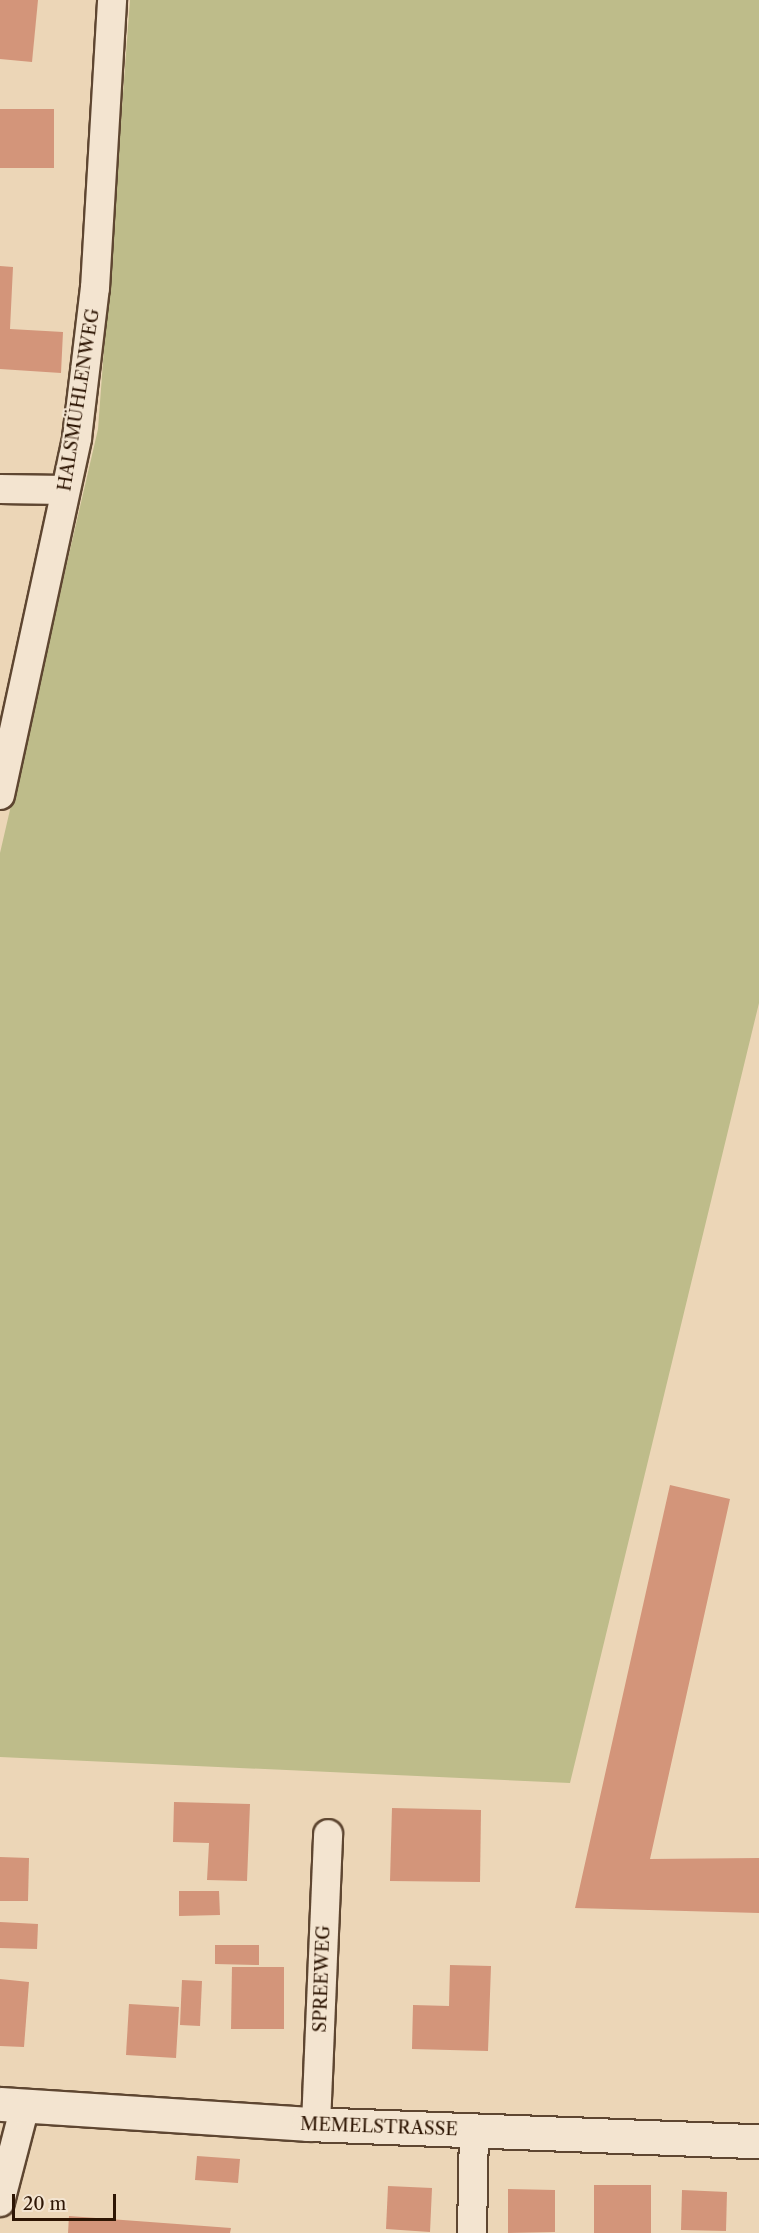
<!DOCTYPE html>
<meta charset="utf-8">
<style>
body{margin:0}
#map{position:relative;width:759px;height:2233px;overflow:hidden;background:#ecd6b7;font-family:"Libre Caslon Text",serif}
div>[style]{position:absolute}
.green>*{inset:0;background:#bebc8a}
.building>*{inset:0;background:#d3957a}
.roads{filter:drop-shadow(2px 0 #5e4631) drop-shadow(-2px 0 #5e4631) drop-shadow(0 2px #5e4631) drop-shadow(0 -2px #5e4631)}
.street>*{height:28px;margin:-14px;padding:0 14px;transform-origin:14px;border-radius:14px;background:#f3e4d0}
.secondary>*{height:33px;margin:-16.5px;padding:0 16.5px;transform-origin:16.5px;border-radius:16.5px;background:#f3e4d0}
span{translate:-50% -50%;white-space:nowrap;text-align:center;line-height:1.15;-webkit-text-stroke:4.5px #f3e4d0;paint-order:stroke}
.street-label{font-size:18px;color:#2e1604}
.scale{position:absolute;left:12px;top:2194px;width:104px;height:27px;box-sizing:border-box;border:3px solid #2e1604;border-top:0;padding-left:8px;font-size:18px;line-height:21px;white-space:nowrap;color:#2e1604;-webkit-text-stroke:4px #f3e4d0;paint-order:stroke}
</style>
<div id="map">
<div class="green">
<div style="clip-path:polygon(130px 0,759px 0,759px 1003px,570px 1783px,0 1757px,0 853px,98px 429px)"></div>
</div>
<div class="building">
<div style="clip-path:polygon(0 0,38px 0,32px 62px,0 59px)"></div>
<div style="clip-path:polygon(0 109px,54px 109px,54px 168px,0 168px)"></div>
<div style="clip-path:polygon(0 266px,13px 267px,10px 329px,63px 332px,61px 373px,0 369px)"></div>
<div style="clip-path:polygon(670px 1485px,730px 1499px,650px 1859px,759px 1858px,759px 1913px,575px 1908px)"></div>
<div style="clip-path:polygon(174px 1802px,250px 1804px,247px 1881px,207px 1880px,209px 1843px,173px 1842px)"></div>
<div style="clip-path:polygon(392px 1808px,481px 1810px,480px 1882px,390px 1881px)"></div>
<div style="clip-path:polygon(0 1857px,29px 1858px,28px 1901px,0 1901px)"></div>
<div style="clip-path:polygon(179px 1891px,219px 1891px,220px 1915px,179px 1916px)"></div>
<div style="clip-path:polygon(0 1922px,38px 1924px,37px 1949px,0 1948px)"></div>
<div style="clip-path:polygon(215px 1945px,259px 1945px,259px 1965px,215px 1964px)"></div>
<div style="clip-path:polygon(450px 1965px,491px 1966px,488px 2051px,412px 2049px,413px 2005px,449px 2006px)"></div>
<div style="clip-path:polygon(232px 1967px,284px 1967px,284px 2029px,231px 2029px)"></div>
<div style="clip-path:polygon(0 1979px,29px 1982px,24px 2047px,0 2046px)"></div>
<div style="clip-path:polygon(182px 1980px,202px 1981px,200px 2026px,180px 2025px)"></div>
<div style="clip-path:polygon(129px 2004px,179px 2007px,176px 2058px,126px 2055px)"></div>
<div style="clip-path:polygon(197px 2156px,240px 2159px,238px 2183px,195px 2180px)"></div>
<div style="clip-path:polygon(594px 2185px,651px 2185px,651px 2233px,594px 2233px)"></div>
<div style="clip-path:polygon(388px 2186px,432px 2188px,430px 2232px,386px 2229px)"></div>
<div style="clip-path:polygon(508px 2189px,555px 2190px,555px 2232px,508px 2233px)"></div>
<div style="clip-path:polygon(682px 2190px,727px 2192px,726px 2231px,681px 2230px)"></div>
<div style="clip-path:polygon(69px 2216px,231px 2228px,230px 2233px,68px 2233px)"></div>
</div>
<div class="roads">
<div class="street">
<div style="left:0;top:489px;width:65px;rotate:0.9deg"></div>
<div style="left:0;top:795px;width:365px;rotate:-77.8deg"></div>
<div style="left:77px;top:438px;width:151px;rotate:-83.2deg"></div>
<div style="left:95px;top:288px;width:289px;rotate:-86.6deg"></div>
<div style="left:316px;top:2124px;width:290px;rotate:-87.6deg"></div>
<div style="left:0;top:2202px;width:99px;rotate:-75.4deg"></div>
<div style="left:472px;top:2233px;width:102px;rotate:-88.9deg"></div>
</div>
<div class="secondary">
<div style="left:0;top:2104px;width:309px;rotate:3.7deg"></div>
<div style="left:308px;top:2124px;width:451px;rotate:2.2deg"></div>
</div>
</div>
<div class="street-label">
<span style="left:79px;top:400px;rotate:-81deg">HALSMÜHLENWEG</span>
<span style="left:322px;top:1979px;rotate:-88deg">SPREEWEG</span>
<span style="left:379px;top:2127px;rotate:2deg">MEMELSTRASSE</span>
</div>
<div class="scale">20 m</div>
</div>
